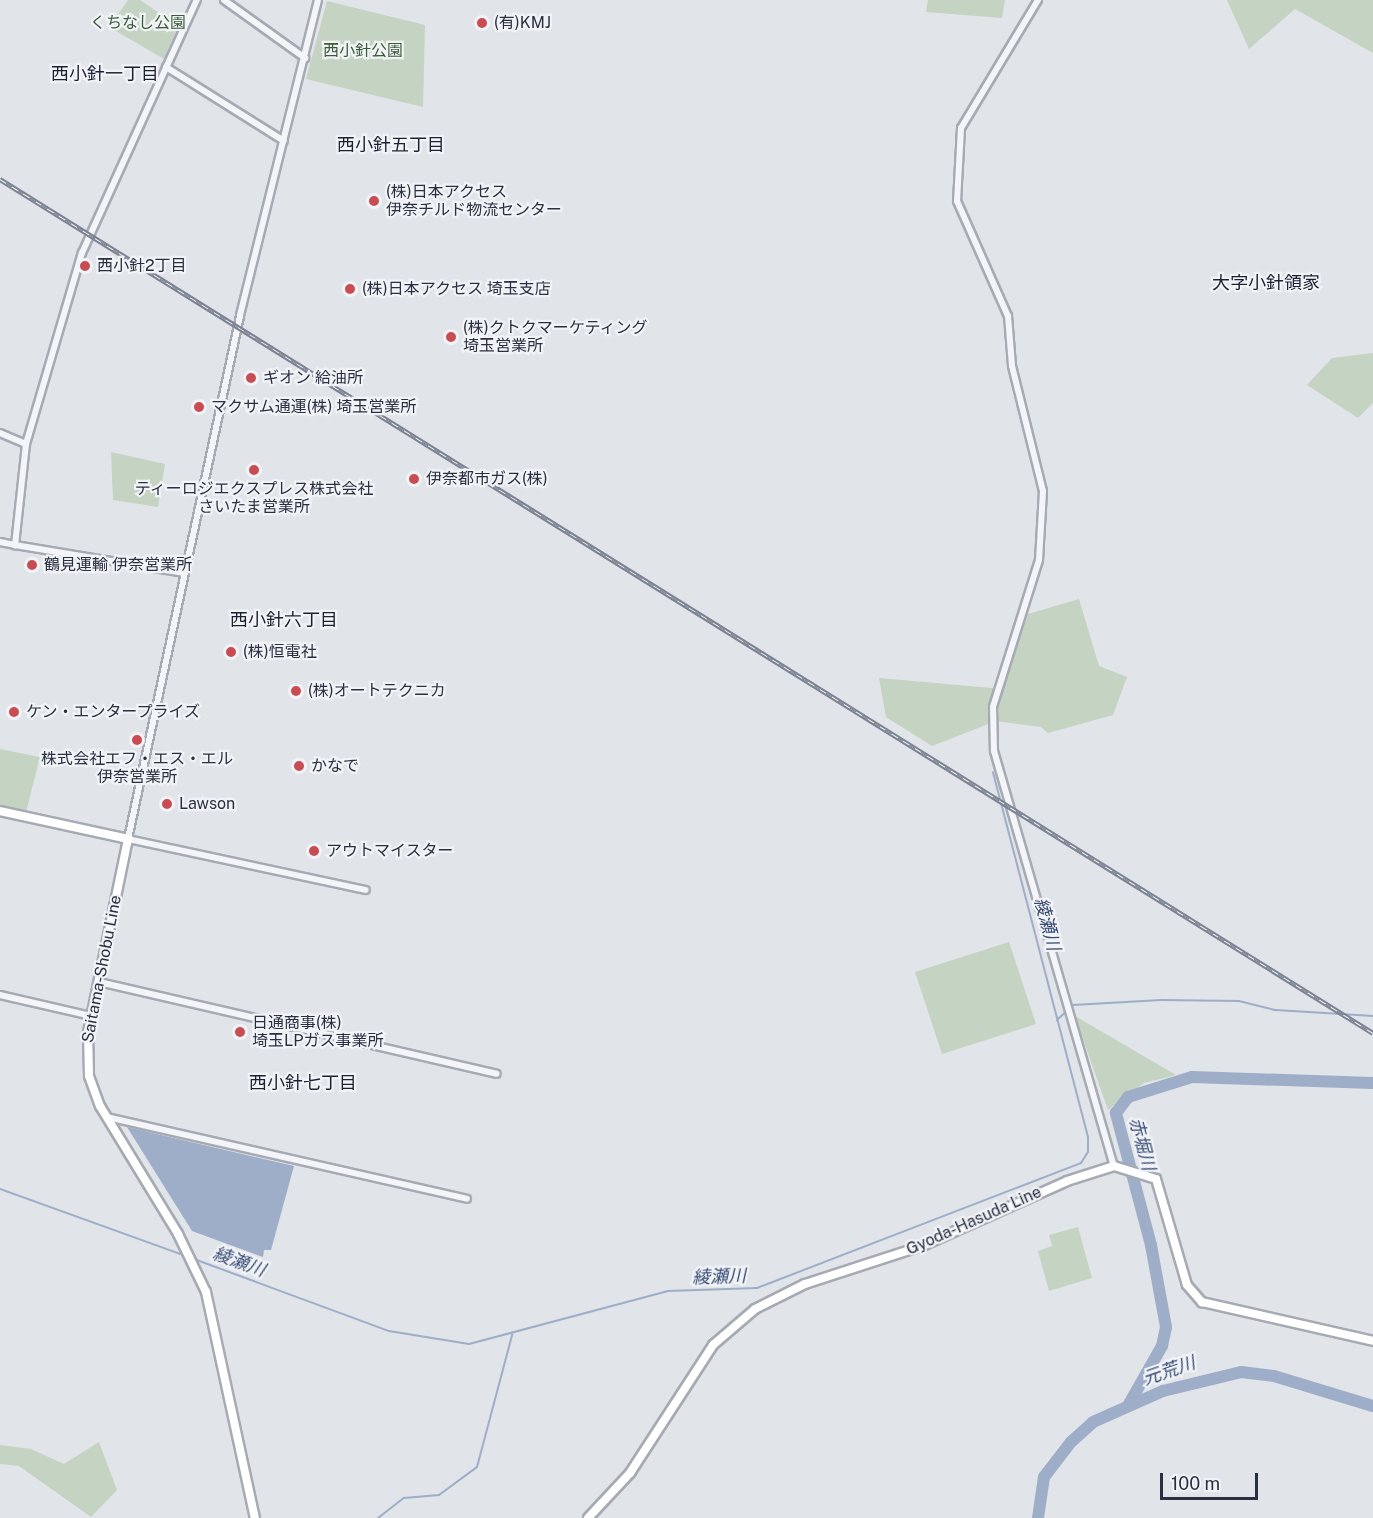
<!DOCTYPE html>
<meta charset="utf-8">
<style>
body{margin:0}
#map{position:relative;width:1373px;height:1518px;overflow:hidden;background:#e1e4e9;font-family:"Public Sans","Noto Sans JP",sans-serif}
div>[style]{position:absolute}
.green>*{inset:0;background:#c5d3c3}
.water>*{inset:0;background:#9eaec8}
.stream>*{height:2px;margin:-1px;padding:0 1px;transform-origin:1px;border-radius:1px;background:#9eaec8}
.river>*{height:12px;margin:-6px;padding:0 6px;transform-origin:6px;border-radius:6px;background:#9eaec8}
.roads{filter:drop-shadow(2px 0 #a6aab3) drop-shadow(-2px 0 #a6aab3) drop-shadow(0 2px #a6aab3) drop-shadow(0 -2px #a6aab3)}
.tertiary>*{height:6px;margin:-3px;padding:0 3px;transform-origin:3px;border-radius:3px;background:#f4f5f8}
.primary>*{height:8px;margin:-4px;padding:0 4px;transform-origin:4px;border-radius:4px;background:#fff}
.rail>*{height:4.5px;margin-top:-2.25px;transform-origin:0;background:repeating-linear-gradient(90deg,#f1f3f7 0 7px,#7b8292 0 14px);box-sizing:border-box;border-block:2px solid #7b8292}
.dots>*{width:16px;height:16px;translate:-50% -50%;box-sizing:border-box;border:3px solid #f1f3f7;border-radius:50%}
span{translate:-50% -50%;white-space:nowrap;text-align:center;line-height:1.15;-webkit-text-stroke:4.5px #f1f3f7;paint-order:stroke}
.park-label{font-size:16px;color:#3b5c38}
.poi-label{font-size:16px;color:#2a3041}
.left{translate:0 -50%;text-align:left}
.street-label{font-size:16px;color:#2a3041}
.neighbourhood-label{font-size:18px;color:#1c2131}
.water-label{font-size:18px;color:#364b73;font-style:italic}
.scale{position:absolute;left:1160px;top:1473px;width:98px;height:27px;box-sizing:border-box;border:3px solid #2a3041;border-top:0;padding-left:8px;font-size:18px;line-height:21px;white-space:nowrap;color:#2a3041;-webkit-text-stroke:4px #f1f3f7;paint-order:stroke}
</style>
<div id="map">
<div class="green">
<div style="clip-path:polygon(128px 0,140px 0,178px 26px,164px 59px,109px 27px)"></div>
<div style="clip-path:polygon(928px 0,1005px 0,1002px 18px,926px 12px)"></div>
<div style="clip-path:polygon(1227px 0,1373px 0,1373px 53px,1295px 9px,1249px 49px)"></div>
<div style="clip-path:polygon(327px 1px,425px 25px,423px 107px,306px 79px)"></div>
<div style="clip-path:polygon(1373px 353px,1373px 403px,1358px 418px,1307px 385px,1332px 358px)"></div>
<div style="clip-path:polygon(111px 452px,165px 464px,158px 507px,113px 500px)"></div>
<div style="clip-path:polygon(1079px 599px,1099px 666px,1127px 677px,1113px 715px,1048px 733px,1041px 727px,996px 721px,932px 746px,886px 717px,879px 678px,1003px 689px,1028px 614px)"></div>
<div style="clip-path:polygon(0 749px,40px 757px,25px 816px,0 811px)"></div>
<div style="clip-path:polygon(1009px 942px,1036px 1024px,942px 1054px,915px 972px)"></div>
<div style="clip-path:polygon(1075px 1016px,1176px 1075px,1144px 1083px,1108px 1110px)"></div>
<div style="clip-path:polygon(1078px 1227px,1092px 1278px,1049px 1291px,1038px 1251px,1052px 1246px,1049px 1235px)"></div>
<div style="clip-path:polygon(99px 1442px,117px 1490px,91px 1517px,19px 1466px,0 1464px,0 1445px,31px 1449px,64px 1464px)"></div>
</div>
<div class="water">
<div style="clip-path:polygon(127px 1127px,294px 1166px,271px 1250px,264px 1250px,263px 1257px,192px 1231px)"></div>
</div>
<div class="stream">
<div style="left:1057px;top:1020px;width:22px;rotate:-43deg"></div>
<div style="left:1073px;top:1005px;width:88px;rotate:-3.3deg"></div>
<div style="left:1161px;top:1000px;width:78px;rotate:0.7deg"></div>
<div style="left:1239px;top:1001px;width:38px;rotate:14deg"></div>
<div style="left:1276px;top:1010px;width:97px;rotate:3.5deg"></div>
<div style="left:0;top:1189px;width:198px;rotate:19.8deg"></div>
<div style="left:194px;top:1259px;width:208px;rotate:20.3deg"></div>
<div style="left:389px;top:1331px;width:81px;rotate:9.2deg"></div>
<div style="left:469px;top:1344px;width:206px;rotate:-14.9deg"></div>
<div style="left:668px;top:1291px;width:89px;rotate:-1.9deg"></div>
<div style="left:757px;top:1288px;width:347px;rotate:-21.1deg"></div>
<div style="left:1081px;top:1163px;width:13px;rotate:-58deg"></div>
<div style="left:1088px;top:1152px;width:15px;rotate:-90deg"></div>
<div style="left:1088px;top:1137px;width:377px;rotate:-104.6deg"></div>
<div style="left:378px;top:1518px;width:33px;rotate:-38deg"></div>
<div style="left:404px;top:1498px;width:35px;rotate:-5deg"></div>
<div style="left:439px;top:1495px;width:47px;rotate:-36.4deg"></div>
<div style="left:477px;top:1467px;width:137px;rotate:-75.1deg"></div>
</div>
<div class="river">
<div style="left:1129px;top:1404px;width:67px;rotate:-60.4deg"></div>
<div style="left:1162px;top:1346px;width:19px;rotate:-78deg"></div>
<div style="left:1166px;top:1327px;width:83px;rotate:-100.4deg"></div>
<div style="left:1151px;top:1245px;width:137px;rotate:-104.9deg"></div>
<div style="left:1116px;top:1113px;width:20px;rotate:-53deg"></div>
<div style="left:1128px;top:1097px;width:67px;rotate:-17.4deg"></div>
<div style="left:1192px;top:1077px;width:181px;rotate:1.9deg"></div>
<div style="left:1038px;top:1518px;width:41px;rotate:-81.7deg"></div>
<div style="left:1044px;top:1477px;width:44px;rotate:-52.4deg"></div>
<div style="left:1071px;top:1442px;width:30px;rotate:-42deg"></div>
<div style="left:1093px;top:1422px;width:77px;rotate:-23.9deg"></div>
<div style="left:1163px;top:1391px;width:80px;rotate:-13.7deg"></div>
<div style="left:1241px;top:1372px;width:33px;rotate:7deg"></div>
<div style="left:1274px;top:1376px;width:103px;rotate:16.9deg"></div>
</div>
<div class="roads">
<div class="tertiary">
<div style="left:224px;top:0;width:100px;rotate:35.6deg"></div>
<div style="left:318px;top:0;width:325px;rotate:103.9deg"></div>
<div style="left:240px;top:316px;width:535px;rotate:102.09deg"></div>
<div style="left:128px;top:839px;width:243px;rotate:12.1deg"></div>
<div style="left:1038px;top:0;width:149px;rotate:121deg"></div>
<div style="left:961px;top:128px;width:73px;rotate:93.1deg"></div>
<div style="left:957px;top:201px;width:126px;rotate:66.1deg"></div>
<div style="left:1008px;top:316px;width:50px;rotate:85.4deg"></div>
<div style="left:1012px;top:366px;width:129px;rotate:76.1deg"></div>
<div style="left:1043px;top:491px;width:69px;rotate:93.3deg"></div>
<div style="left:1039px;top:560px;width:154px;rotate:107.4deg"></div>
<div style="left:993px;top:707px;width:44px;rotate:88.7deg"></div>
<div style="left:994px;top:751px;width:432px;rotate:73.9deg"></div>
<div style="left:166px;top:67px;width:139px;rotate:32.1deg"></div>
<div style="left:0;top:433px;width:28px;rotate:23deg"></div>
<div style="left:26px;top:444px;width:102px;rotate:96.2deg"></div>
<div style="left:15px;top:545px;width:172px;rotate:9.4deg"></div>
<div style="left:26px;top:444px;width:199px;rotate:-73.7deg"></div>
<div style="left:82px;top:253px;width:278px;rotate:-65.6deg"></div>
<div style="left:0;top:542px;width:15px;rotate:11deg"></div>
<div style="left:99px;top:982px;width:408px;rotate:13deg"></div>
<div style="left:0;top:995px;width:93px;rotate:13deg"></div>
<div style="left:107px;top:1117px;width:369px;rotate:12.8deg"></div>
</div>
<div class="primary">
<div style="left:0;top:811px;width:131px;rotate:12.3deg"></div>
<div style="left:128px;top:839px;width:197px;rotate:101.7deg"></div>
<div style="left:88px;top:1032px;width:44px;rotate:88.7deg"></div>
<div style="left:89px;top:1076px;width:32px;rotate:70deg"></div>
<div style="left:100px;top:1106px;width:150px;rotate:58.6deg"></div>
<div style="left:178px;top:1234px;width:64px;rotate:64.2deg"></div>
<div style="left:206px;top:1292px;width:231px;rotate:77.8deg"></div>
<div style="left:588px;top:1518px;width:62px;rotate:-47deg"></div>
<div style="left:630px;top:1473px;width:153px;rotate:-57deg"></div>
<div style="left:713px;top:1345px;width:55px;rotate:-40.6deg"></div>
<div style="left:755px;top:1309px;width:56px;rotate:-26.6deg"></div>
<div style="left:805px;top:1284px;width:123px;rotate:-18deg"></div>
<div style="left:922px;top:1246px;width:159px;rotate:-24.1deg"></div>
<div style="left:1067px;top:1181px;width:49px;rotate:-17.7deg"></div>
<div style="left:1114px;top:1166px;width:44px;rotate:17.2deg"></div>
<div style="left:1156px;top:1179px;width:110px;rotate:73.7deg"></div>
<div style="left:1187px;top:1285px;width:23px;rotate:49deg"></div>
<div style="left:1202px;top:1302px;width:175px;rotate:12.8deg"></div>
</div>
</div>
<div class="rail">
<div style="left:0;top:179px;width:1617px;rotate:31.88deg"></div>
</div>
<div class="dots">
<div style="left:482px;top:23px;background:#c94c52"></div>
<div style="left:374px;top:201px;background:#c94c52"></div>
<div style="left:85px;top:266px;background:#c94c52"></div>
<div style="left:350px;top:289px;background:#c94c52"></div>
<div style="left:451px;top:337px;background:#c94c52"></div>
<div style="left:251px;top:378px;background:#c94c52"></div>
<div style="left:199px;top:407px;background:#c94c52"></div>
<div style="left:254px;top:470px;background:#c94c52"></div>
<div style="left:414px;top:479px;background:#c94c52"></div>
<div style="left:32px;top:565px;background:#c94c52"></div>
<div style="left:231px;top:652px;background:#c94c52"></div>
<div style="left:296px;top:691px;background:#c94c52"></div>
<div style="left:14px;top:712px;background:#c94c52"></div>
<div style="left:137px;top:740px;background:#c94c52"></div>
<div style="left:299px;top:766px;background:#c94c52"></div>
<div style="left:167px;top:804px;background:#c94c52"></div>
<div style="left:314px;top:851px;background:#c94c52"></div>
<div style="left:240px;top:1032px;background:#c94c52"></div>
</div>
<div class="park-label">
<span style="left:138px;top:23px">くちなし公園</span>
<span style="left:363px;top:51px">西小針公園</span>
</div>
<div class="poi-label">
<span class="left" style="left:494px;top:23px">(有)KMJ</span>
<span class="left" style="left:386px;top:201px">(株)日本アクセス<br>伊奈チルド物流センター</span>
<span class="left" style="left:97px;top:266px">西小針2丁目</span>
<span class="left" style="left:362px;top:289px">(株)日本アクセス 埼玉支店</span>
<span class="left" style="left:463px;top:337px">(株)クトクマーケティング<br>埼玉営業所</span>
<span class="left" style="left:263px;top:378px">ギオン 給油所</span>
<span class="left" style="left:211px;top:407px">マクサム通運(株) 埼玉営業所</span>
<span class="left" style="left:426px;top:479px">伊奈都市ガス(株)</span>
<span style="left:254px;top:498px">ティーロジエクスプレス株式会社<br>さいたま営業所</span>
<span class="left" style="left:44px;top:565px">鶴見運輸 伊奈営業所</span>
<span class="left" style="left:243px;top:652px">(株)恒電社</span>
<span class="left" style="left:308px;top:691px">(株)オートテクニカ</span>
<span class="left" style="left:26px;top:712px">ケン・エンタープライズ</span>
<span style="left:137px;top:768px">株式会社エフ・エス・エル<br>伊奈営業所</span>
<span class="left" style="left:311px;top:766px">かなで</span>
<span class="left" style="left:179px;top:804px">Lawson</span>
<span class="left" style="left:326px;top:851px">アウトマイスター</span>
<span class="left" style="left:252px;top:1032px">日通商事(株)<br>埼玉LPガス事業所</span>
</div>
<div class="street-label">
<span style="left:102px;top:969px;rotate:-79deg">Saitama-Shobu Line</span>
<span style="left:974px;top:1221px;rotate:-24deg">Gyoda-Hasuda Line</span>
</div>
<div class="neighbourhood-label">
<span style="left:105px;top:74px">西小針一丁目</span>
<span style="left:391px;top:145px">西小針五丁目</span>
<span style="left:1266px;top:283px">大字小針領家</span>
<span style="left:284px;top:620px">西小針六丁目</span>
<span style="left:303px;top:1083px">西小針七丁目</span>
</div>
<div class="water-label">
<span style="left:1047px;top:924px;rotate:75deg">綾瀬川</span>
<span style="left:1142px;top:1144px;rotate:75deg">赤堀川</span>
<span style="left:239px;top:1262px;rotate:20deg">綾瀬川</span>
<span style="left:719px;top:1277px;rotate:-2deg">綾瀬川</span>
<span style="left:1169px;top:1371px;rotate:-19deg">元荒川</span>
</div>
<div class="scale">100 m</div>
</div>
